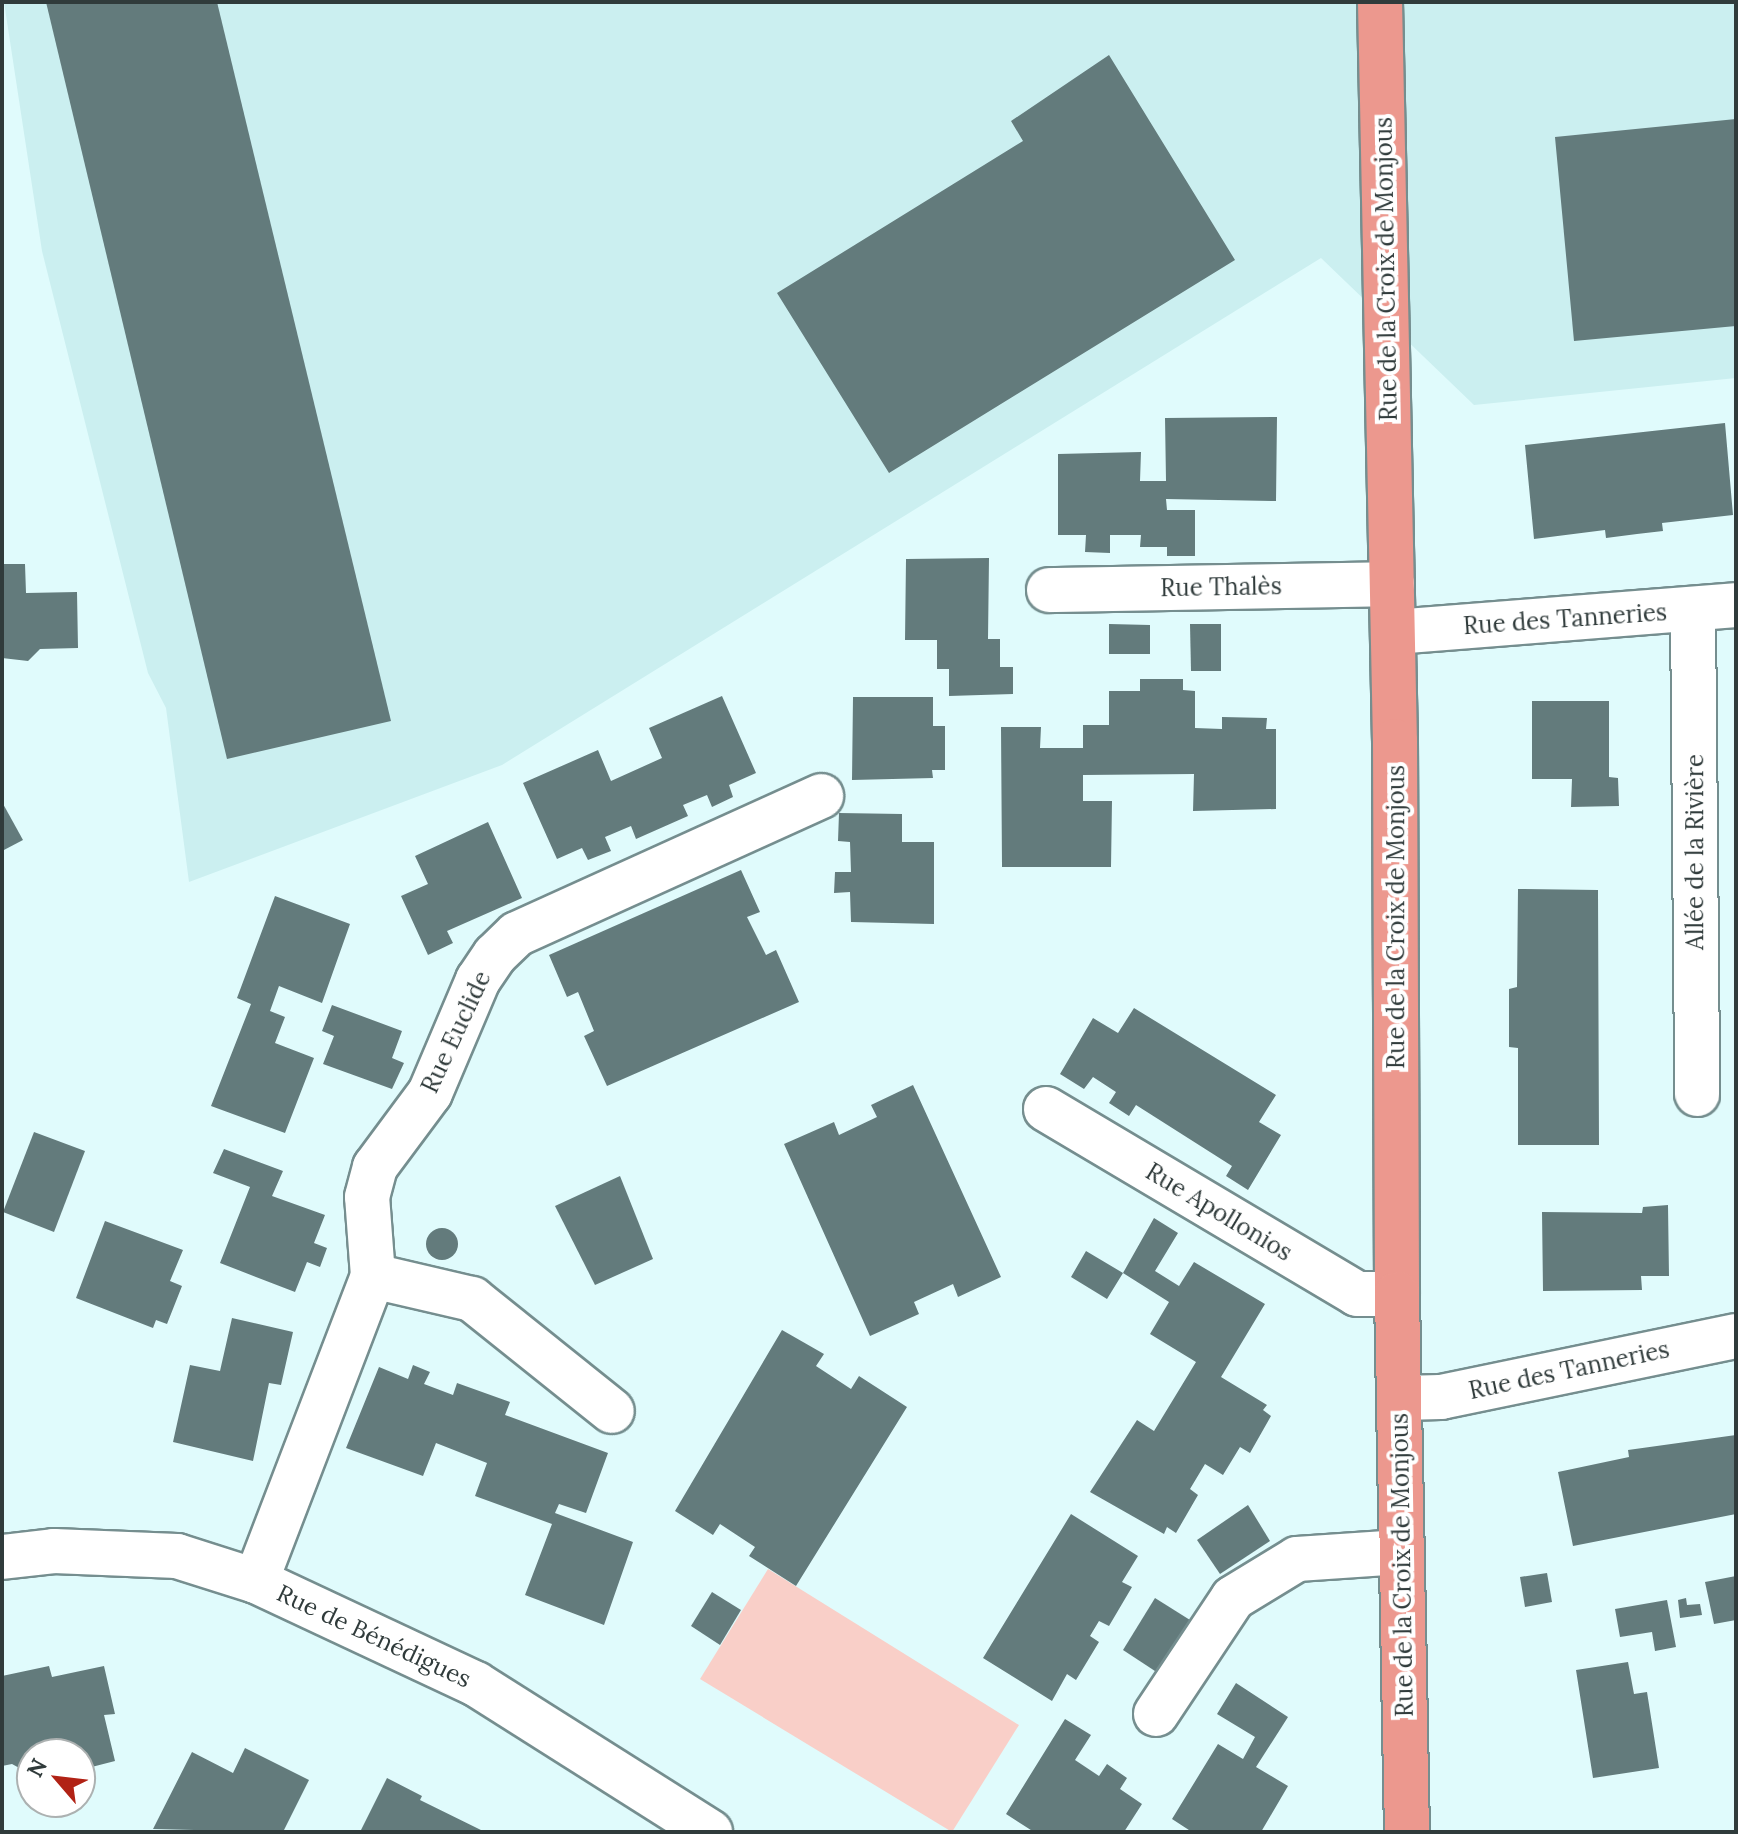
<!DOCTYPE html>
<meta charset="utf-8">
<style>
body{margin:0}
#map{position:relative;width:1738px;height:1834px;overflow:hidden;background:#e0fbfc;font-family:Lora,serif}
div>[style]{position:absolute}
.built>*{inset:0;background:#cbeff0}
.green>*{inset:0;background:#f9cfc8}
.building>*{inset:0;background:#637b7c}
.round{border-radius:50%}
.roads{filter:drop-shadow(2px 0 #758e8f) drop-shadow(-2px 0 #758e8f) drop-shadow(0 2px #758e8f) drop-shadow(0 -2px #758e8f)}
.minor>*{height:44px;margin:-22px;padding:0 22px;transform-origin:22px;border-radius:22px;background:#fff}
.major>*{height:44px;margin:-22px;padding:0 22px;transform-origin:22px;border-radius:22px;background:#ec988e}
span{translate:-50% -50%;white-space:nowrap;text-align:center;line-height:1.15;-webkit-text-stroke:8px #fff;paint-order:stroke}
.street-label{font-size:24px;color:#303b3b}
.frame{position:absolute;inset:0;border:4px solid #303b3b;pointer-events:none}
.north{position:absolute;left:16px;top:1738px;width:80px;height:80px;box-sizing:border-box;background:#fff;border:2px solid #acb1b1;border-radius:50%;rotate:298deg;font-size:22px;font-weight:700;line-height:32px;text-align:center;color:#303b3b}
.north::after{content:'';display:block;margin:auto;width:28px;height:36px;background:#b12215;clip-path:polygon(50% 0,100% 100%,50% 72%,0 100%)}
</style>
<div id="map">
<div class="built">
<div style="clip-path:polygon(4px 2px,1736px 2px,1736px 378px,1474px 405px,1321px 258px,502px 765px,189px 882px,166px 708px,148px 673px,42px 251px)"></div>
</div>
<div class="green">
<div style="clip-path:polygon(768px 1569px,1019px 1725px,952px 1832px,700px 1679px)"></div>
</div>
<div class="building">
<div style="clip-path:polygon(46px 2px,217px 2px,391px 721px,227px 759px)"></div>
<div style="clip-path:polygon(1109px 55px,1235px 260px,889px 473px,777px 293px,1023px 141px,1011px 121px)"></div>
<div style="clip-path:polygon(1736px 119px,1736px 326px,1574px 341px,1555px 137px)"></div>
<div style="clip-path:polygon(1277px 417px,1276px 501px,1166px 499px,1167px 510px,1195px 510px,1195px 556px,1167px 556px,1167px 547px,1140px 547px,1141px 535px,1110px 535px,1110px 553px,1085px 552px,1086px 535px,1058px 535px,1058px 454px,1141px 452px,1140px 481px,1166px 481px,1165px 418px)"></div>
<div style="clip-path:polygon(1725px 423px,1733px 515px,1662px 523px,1663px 531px,1637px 534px,1606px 538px,1605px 530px,1534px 539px,1525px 445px)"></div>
<div style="clip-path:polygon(989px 558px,988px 639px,1000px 639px,1000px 667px,1013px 667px,1013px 694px,949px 696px,949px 669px,937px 669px,937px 640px,905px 640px,906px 559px)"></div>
<div style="clip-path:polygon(2px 564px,25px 564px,26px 593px,77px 592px,78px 648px,40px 649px,28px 661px,2px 658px)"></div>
<div style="clip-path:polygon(1109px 624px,1150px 625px,1150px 654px,1109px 654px)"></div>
<div style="clip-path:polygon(1190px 624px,1221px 624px,1221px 671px,1191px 671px)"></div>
<div style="clip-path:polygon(1140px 679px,1183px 679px,1183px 690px,1195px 691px,1195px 728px,1222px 729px,1222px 717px,1267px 718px,1266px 729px,1276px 729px,1276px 809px,1193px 811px,1194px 774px,1083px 775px,1083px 801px,1112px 801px,1111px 867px,1002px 867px,1001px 727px,1041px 727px,1040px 748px,1083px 748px,1083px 725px,1109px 725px,1109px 691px,1140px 691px)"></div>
<div style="clip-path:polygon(722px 696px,756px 773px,729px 785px,733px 797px,712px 807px,707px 795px,683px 805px,688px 816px,636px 839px,631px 826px,605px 837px,611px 851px,588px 860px,582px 848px,557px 859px,523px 783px,598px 750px,611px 781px,662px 758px,649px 728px)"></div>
<div style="clip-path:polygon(853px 697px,933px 697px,933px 726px,945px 726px,945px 770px,932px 770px,933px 778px,852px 780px)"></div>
<div style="clip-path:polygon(1532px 701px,1609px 701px,1609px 777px,1618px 778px,1619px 806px,1571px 807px,1572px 779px,1532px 779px)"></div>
<div style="clip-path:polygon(2px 802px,23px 840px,2px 851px)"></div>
<div style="clip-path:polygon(839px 813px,902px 814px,902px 842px,934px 842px,934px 924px,851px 922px,850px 892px,834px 893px,835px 872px,851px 872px,850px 842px,838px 841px)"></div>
<div style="clip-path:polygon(488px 822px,522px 898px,447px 931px,453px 943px,428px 955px,401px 896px,428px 884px,415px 856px)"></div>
<div style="clip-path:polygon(741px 870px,760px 912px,747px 917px,766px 955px,776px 950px,799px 1002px,607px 1086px,584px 1036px,594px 1031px,578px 992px,567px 997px,549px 955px)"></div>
<div style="clip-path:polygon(1518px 889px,1598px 890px,1599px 1145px,1518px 1145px,1518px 1048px,1509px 1047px,1509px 989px,1517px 987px)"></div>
<div style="clip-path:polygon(275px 896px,350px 924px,322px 1003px,279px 986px,270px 1011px,285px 1017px,275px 1043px,314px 1058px,285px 1133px,211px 1106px,251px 1004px,237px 998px)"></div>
<div style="clip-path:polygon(332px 1005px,402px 1031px,392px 1058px,404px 1063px,392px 1089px,323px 1064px,334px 1036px,322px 1031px)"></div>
<div style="clip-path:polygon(1134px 1008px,1276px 1095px,1259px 1122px,1281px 1135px,1248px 1190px,1226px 1176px,1232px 1166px,1136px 1105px,1129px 1116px,1109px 1103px,1116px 1092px,1093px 1077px,1084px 1089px,1060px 1074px,1093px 1018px,1118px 1033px)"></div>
<div style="clip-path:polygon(913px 1085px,1001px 1277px,958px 1297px,953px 1284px,914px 1302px,919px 1314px,870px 1336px,784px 1144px,834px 1122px,839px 1135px,877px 1117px,871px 1105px)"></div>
<div style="clip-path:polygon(34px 1132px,85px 1151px,54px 1232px,3px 1212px)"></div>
<div style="clip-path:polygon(224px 1149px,283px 1171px,272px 1196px,325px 1215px,314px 1243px,327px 1248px,320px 1267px,307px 1262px,295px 1292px,220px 1263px,250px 1187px,213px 1173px)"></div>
<div style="clip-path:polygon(620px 1176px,653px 1259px,595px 1285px,555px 1206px)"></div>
<div style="clip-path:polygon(1668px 1205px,1669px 1276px,1641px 1276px,1642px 1290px,1543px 1291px,1542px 1212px,1642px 1213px,1643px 1207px)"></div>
<div style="clip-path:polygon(1154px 1218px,1178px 1233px,1155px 1271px,1179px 1286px,1194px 1262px,1265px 1304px,1221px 1377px,1267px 1405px,1263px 1410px,1271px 1416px,1250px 1453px,1240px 1447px,1223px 1475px,1205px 1464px,1190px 1489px,1198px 1495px,1176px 1533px,1167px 1527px,1164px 1534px,1090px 1492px,1137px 1420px,1154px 1431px,1196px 1362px,1150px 1334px,1169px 1302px,1123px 1273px,1107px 1299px,1071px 1277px,1086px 1251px,1123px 1273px)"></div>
<div style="clip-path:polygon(105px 1221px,183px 1250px,170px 1281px,182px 1286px,167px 1324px,156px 1320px,153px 1328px,76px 1298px)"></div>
<div class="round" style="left:426px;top:1228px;width:32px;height:32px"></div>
<div style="clip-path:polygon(232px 1318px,293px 1332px,281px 1385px,269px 1383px,253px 1461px,173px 1442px,190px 1365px,220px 1371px)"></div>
<div style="clip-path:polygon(782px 1330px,824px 1354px,816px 1366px,851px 1389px,859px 1376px,907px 1407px,796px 1586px,749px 1556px,755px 1547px,720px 1524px,713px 1535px,675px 1511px)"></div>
<div style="clip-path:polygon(413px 1365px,430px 1372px,424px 1384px,453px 1395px,457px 1383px,510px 1402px,505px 1415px,608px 1453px,586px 1513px,559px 1504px,555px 1513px,633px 1542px,604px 1625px,525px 1595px,552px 1524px,475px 1496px,487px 1463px,436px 1443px,423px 1476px,346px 1448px,379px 1367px,408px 1379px)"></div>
<div style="clip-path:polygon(1736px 1435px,1736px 1514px,1573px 1546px,1558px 1472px,1629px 1457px,1628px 1450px)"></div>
<div style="clip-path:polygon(1248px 1505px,1270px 1541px,1220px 1574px,1197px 1540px)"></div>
<div style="clip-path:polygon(1071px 1514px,1138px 1556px,1122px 1582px,1132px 1587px,1109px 1626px,1099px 1621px,1090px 1636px,1099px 1642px,1076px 1680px,1067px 1674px,1052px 1701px,983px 1658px)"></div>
<div style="clip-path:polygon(1547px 1573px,1552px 1602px,1525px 1607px,1520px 1577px)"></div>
<div style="clip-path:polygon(1736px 1576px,1736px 1620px,1714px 1624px,1705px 1582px)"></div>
<div style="clip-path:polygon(712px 1592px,741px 1610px,720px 1645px,691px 1626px)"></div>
<div style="clip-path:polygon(1155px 1598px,1190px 1620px,1158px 1673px,1123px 1650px)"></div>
<div style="clip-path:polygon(1686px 1598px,1687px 1605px,1700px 1604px,1702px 1615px,1680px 1618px,1678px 1600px)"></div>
<div style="clip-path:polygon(1667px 1600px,1676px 1647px,1655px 1651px,1652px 1632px,1620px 1637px,1615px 1609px)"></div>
<div style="clip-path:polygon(1628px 1662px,1634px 1694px,1647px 1692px,1659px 1768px,1593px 1778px,1576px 1670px)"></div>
<div style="clip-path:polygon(49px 1666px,52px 1677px,104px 1666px,115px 1714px,104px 1715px,115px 1761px,80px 1770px,80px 1754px,32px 1754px,32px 1775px,12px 1764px,2px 1766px,2px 1676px)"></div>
<div style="clip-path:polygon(1236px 1683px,1288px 1717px,1256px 1767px,1288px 1786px,1261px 1832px,1192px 1832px,1172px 1819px,1218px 1744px,1243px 1759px,1255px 1737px,1217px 1714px)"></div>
<div style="clip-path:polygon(1065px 1719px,1091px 1735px,1075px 1760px,1099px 1776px,1107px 1764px,1127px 1778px,1120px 1789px,1142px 1804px,1124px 1832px,1034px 1832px,1006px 1814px)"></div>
<div style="clip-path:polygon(245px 1748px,309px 1780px,283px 1832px,153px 1829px,192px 1752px,233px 1773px)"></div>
<div style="clip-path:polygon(387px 1778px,422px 1796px,420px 1800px,485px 1832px,360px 1832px)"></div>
</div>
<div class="roads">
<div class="minor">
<div style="left:1049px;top:590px;width:343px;rotate:-1deg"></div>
<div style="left:1693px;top:610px;width:484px;rotate:89.5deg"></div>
<div style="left:1394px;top:632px;width:343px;rotate:-4.5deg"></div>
<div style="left:1046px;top:1109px;width:362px;rotate:30.7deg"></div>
<div style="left:1357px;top:1294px;width:40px"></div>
<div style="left:373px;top:1276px;width:102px;rotate:13.1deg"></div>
<div style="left:472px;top:1299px;width:179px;rotate:38.7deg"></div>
<div style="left:1401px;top:1398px;width:40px;rotate:-1.4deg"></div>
<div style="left:1441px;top:1397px;width:301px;rotate:-11.7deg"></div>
<div style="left:2px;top:1557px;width:52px;rotate:-6.6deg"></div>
<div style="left:54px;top:1551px;width:123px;rotate:2.3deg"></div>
<div style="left:177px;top:1556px;width:83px;rotate:17.6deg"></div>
<div style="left:256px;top:1581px;width:243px;rotate:25.1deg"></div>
<div style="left:476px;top:1684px;width:277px;rotate:32.3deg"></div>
<div style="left:256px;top:1581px;width:327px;rotate:-69deg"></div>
<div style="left:373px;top:1276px;width:79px;rotate:-94.3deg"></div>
<div style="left:367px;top:1197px;width:31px;rotate:-75deg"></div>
<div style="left:375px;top:1167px;width:92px;rotate:-53.4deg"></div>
<div style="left:430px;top:1093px;width:123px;rotate:-67deg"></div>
<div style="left:478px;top:980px;width:30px;rotate:-56deg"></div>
<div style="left:495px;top:955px;width:30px;rotate:-44deg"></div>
<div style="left:517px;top:934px;width:334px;rotate:-24.4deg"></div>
<div style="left:1156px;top:1714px;width:139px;rotate:-56.4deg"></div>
<div style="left:1233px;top:1598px;width:75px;rotate:-31.4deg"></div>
<div style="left:1297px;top:1559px;width:104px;rotate:-3.9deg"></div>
</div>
<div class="major">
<div style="left:1380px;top:2px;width:739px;rotate:88.84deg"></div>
<div style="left:1395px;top:741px;width:553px;rotate:89.79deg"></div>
<div style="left:1397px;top:1294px;width:538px;rotate:88.94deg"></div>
</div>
</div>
<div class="street-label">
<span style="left:1386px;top:269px;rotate:-91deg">Rue de la Croix de Monjous</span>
<span style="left:1221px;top:587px;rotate:-1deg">Rue Thalès</span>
<span style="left:1565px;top:619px;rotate:-4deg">Rue des Tanneries</span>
<span style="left:1695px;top:852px;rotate:-90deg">Allée de la Rivière</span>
<span style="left:1396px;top:917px;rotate:-90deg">Rue de la Croix de Monjous</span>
<span style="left:456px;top:1032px;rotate:-65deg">Rue Euclide</span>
<span style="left:1219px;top:1212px;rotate:31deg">Rue Apollonios</span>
<span style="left:1569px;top:1370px;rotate:-12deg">Rue des Tanneries</span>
<span style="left:1402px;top:1565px;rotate:-91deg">Rue de la Croix de Monjous</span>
<span style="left:374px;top:1636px;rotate:25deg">Rue de Bénédigues</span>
</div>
<div class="frame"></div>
<div class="north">N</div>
</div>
